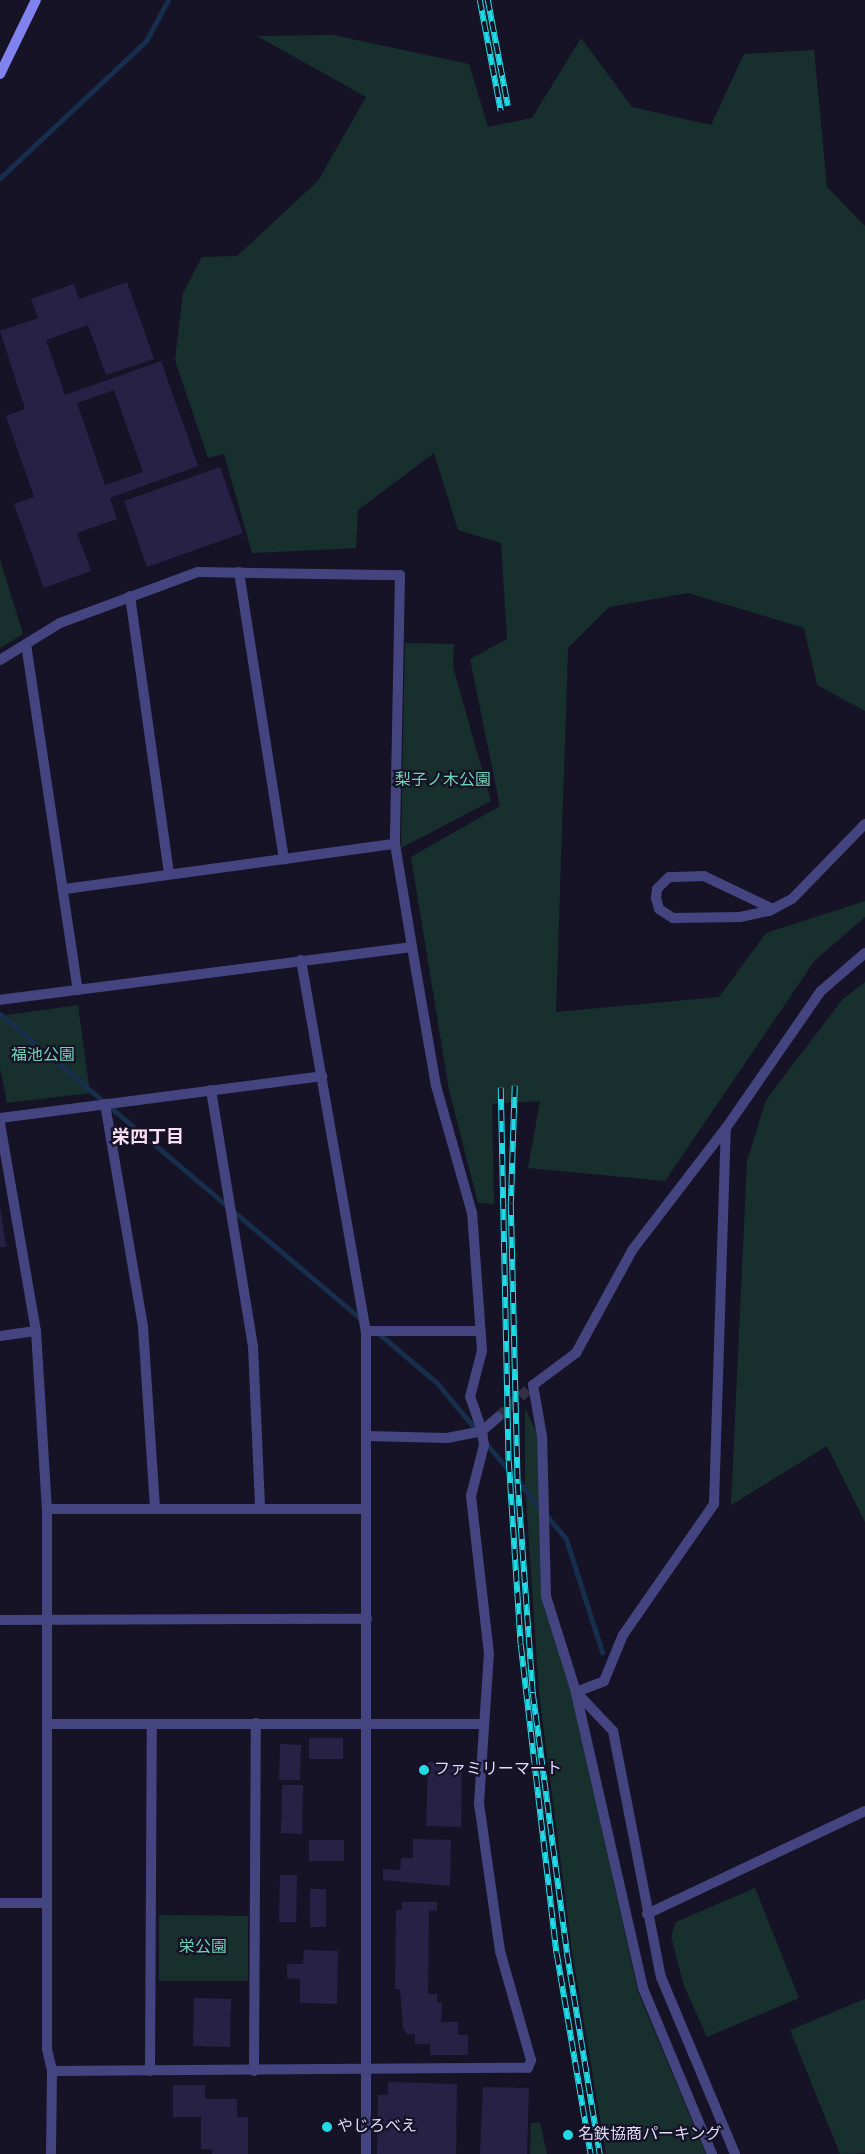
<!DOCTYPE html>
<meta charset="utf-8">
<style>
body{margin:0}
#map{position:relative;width:865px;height:2154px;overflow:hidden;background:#161327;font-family:"Sofia Sans Condensed","Noto Sans JP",sans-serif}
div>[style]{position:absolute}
.green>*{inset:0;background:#17302e}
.stream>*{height:5px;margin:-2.5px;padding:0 2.5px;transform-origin:2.5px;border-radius:2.5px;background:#172e4c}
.building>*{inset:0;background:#272146}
.street-tunnel>*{height:10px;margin-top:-5px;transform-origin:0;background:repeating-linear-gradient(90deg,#343147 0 10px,transparent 0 15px)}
.lane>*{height:10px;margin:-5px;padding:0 5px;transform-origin:5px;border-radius:5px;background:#444580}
.street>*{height:10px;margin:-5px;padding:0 5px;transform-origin:5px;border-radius:5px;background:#444580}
.secondary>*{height:10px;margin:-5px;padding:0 5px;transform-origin:5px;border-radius:5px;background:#8082ef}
.rail>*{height:5.5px;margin-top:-2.75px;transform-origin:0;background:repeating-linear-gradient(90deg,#161327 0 11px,#20dae4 0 22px);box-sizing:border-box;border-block:1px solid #20dae4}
.dots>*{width:14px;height:14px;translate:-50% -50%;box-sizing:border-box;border:2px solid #161327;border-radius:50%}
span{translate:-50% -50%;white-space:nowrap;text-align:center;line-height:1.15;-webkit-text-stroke:4.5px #161327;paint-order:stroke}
.park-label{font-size:16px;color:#71d3b6}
.poi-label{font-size:16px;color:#dfddfb}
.left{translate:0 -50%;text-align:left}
.neighbourhood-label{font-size:18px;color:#fbdff2;font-weight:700}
</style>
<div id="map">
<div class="green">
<div style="clip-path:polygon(333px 35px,469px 64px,488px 127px,532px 118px,581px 38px,632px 107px,711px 125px,744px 54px,814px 50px,827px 187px,865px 226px,865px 711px,817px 685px,804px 628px,688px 593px,609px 607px,568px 648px,556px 1012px,719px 997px,766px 933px,865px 901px,865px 917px,815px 960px,665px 1181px,528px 1168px,540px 1101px,492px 1104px,494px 1204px,478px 1203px,449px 1090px,411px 857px,500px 806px,470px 659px,507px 639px,501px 543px,458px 530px,434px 453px,358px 510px,356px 548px,252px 553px,224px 454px,208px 458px,175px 360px,183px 293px,202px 257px,237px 256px,318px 181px,366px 97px,257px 36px)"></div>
<div style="clip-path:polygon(0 559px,23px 634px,0 648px)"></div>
<div style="clip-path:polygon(405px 643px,454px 644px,453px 667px,491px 801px,401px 848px)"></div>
<div style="clip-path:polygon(865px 982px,865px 1522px,827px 1446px,731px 1505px,747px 1161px,766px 1100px,842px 1000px)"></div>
<div style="clip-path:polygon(78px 1005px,90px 1093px,7px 1103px,0 1068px,0 1016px)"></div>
<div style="clip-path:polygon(525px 1408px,539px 1437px,541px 1597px,571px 1691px,638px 1992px,706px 2154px,606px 2154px,572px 1951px,539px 1692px,525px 1484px)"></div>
<div style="clip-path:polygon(755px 1888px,799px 1998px,707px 2037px,684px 1986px,671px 1936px,676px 1922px)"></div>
<div style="clip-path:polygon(159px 1915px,248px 1916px,248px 1981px,159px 1981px)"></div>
<div style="clip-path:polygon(865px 1999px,865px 2153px,840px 2154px,790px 2030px)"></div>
<div style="clip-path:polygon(531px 2123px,540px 2123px,547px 2154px,530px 2154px)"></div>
</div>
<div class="stream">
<div style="left:0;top:178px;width:200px;rotate:-43.2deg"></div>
<div style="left:146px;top:41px;width:47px;rotate:-61.8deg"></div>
<div style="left:0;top:1014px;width:474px;rotate:40.2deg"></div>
<div style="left:377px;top:1332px;width:79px;rotate:40.4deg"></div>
<div style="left:437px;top:1383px;width:62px;rotate:50.2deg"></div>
<div style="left:485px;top:1442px;width:126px;rotate:50.1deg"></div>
<div style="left:566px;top:1539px;width:119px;rotate:72.3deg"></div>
</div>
<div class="building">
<div style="clip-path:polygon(evenodd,127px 282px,154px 359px,106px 375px,88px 325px,46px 340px,65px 395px,161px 361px,198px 466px,110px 498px,117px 519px,77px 533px,91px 571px,44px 588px,14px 504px,34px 497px,6px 416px,25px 409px,0 331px,38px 318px,31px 299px,74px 284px,79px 299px,127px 282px,114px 390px,143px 472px,105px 485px,77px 403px,114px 390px)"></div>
<div style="clip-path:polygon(220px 467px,243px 533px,147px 567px,124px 501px)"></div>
<div style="clip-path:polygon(0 1207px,6px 1247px,0 1247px)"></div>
<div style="clip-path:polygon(309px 1738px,343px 1738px,343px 1759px,309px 1759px)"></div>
<div style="clip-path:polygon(280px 1744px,301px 1745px,300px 1780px,279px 1780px)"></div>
<div style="clip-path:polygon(428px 1762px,462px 1763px,461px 1827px,426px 1826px)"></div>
<div style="clip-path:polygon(282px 1785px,303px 1785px,302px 1834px,281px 1833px)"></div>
<div style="clip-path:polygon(413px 1839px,451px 1840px,450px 1886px,383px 1880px,383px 1869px,400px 1870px,401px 1858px,413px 1858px)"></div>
<div style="clip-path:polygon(309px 1840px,344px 1840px,344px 1861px,309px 1861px)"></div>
<div style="clip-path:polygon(280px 1875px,297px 1875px,296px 1922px,279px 1922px)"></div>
<div style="clip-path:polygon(310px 1889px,326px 1889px,326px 1927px,310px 1927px)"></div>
<div style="clip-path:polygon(402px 1902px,437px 1902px,437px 1911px,429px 1910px,428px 1994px,437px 1994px,437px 2003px,442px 2003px,441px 2022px,458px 2022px,458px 2035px,468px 2035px,468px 2055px,430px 2055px,430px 2044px,415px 2044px,415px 2034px,407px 2034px,403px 2028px,400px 1989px,395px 1989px,396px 1910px,402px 1910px)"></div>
<div style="clip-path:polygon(304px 1950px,338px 1951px,337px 2004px,300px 2003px,300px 1979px,287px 1978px,287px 1964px,303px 1964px)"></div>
<div style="clip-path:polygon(194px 1998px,231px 1999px,230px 2047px,193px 2046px)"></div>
<div style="clip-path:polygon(388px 2082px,457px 2084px,456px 2154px,377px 2154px,378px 2095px,388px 2095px)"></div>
<div style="clip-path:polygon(173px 2085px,205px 2085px,205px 2099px,237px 2099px,237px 2117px,248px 2117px,248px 2154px,212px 2154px,212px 2149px,201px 2149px,201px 2117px,173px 2117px)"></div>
<div style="clip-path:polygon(483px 2087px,529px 2088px,527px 2154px,480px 2154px)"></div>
</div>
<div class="street-tunnel">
<div style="left:498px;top:1417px;width:47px;rotate:-42.4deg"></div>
</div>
<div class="lane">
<div style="left:576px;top:1692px;width:54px;rotate:46.5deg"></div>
<div style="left:613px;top:1731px;width:251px;rotate:79deg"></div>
<div style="left:661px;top:1977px;width:192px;rotate:67.3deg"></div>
<div style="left:647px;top:1914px;width:241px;rotate:-25.3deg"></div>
</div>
<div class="street">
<div style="left:239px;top:572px;width:291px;rotate:81.1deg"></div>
<div style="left:130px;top:596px;width:280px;rotate:82deg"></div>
<div style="left:26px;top:644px;width:350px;rotate:81.5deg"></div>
<div style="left:0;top:660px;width:70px;rotate:-31.7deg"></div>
<div style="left:60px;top:623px;width:147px;rotate:-20.3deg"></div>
<div style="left:198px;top:572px;width:202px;rotate:0.9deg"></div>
<div style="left:400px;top:575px;width:269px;rotate:91.1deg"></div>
<div style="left:395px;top:844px;width:104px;rotate:80.6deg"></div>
<div style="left:412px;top:947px;width:415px;rotate:172.7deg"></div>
<div style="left:65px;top:889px;width:333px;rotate:-7.8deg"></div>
<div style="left:773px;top:909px;width:76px;rotate:-154.4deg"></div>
<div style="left:704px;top:876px;width:35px;rotate:178deg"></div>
<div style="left:669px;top:877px;width:17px;rotate:135deg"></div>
<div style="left:657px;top:889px;width:9px;rotate:96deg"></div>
<div style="left:656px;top:898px;width:11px;rotate:75deg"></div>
<div style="left:659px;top:909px;width:17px;rotate:33deg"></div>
<div style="left:673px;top:918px;width:67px;rotate:-0.9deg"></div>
<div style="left:740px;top:917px;width:30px;rotate:-12deg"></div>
<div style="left:769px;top:911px;width:26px;rotate:-28deg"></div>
<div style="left:792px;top:899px;width:105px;rotate:-45.8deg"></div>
<div style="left:301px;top:960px;width:377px;rotate:80.1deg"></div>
<div style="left:366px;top:1331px;width:823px;rotate:90deg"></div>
<div style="left:211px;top:1090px;width:259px;rotate:80.7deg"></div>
<div style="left:253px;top:1346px;width:162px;rotate:87.5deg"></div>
<div style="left:105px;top:1104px;width:226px;rotate:80.3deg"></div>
<div style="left:143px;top:1327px;width:181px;rotate:86.2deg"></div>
<div style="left:0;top:1118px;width:325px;rotate:-7.4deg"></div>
<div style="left:0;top:1123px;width:211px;rotate:80.2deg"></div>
<div style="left:36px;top:1331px;width:178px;rotate:86.5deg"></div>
<div style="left:47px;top:1509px;width:540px;rotate:90deg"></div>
<div style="left:47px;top:2049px;width:23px;rotate:77deg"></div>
<div style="left:52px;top:2071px;width:83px;rotate:90.7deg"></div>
<div style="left:366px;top:1331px;width:114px"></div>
<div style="left:0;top:1336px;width:36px;rotate:-8deg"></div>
<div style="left:366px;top:1436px;width:81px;rotate:1.4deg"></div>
<div style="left:447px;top:1438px;width:36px;rotate:-11deg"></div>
<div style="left:482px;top:1431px;width:36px;rotate:-109deg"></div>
<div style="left:470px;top:1397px;width:48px;rotate:-75.4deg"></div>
<div style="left:482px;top:1351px;width:138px;rotate:-94.1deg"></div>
<div style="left:472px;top:1213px;width:132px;rotate:-105.8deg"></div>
<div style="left:436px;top:1086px;width:141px;rotate:-99.8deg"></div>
<div style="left:47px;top:1509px;width:319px"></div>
<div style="left:0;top:1620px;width:367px;rotate:-0.2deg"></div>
<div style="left:576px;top:1692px;width:30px;rotate:-21deg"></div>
<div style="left:604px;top:1681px;width:50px;rotate:-67.6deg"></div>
<div style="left:623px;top:1635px;width:160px;rotate:-55.2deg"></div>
<div style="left:714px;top:1504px;width:376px;rotate:-88.2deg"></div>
<div style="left:49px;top:1724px;width:435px"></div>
<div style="left:0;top:1903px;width:47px"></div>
<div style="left:52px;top:2071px;width:476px;rotate:-0.4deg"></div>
<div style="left:528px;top:2068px;width:9px;rotate:-69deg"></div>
<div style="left:531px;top:2060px;width:113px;rotate:-105.9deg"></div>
<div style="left:500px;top:1951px;width:149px;rotate:-98.1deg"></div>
<div style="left:479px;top:1803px;width:149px;rotate:-86.2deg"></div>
<div style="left:489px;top:1654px;width:159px;rotate:-96.5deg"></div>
<div style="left:471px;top:1496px;width:53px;rotate:-75.7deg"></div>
<div style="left:484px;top:1445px;width:14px;rotate:-98deg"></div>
<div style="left:482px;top:1431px;width:21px;rotate:-41deg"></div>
<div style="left:150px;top:2071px;width:347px;rotate:-89.7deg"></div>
<div style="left:254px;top:2071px;width:348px;rotate:-89.7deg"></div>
<div style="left:712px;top:2154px;width:180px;rotate:-112.6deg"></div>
<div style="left:643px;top:1988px;width:303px;rotate:-102.8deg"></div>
<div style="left:576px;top:1692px;width:101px;rotate:-107.4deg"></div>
<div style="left:546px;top:1596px;width:160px;rotate:-91.4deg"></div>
<div style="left:542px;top:1436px;width:52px;rotate:-100deg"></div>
<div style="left:533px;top:1385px;width:54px;rotate:-36.7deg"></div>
<div style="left:576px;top:1353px;width:119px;rotate:-61.3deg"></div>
<div style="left:633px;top:1249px;width:153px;rotate:-52.5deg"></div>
<div style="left:726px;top:1128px;width:167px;rotate:-55.3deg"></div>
<div style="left:821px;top:991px;width:58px;rotate:-40.8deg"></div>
</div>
<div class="secondary">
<div style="left:0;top:74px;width:82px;rotate:-64.1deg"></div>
</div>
<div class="rail">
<div style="left:480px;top:0;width:113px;rotate:79.3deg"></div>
<div style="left:488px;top:0;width:108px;rotate:79.3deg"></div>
<div style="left:515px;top:1086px;width:118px;rotate:91.9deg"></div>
<div style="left:511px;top:1204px;width:280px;rotate:88.6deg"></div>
<div style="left:518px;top:1484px;width:210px;rotate:85.9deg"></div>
<div style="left:533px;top:1693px;width:262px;rotate:82.5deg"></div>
<div style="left:567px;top:1953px;width:204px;rotate:80.7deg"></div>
<div style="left:501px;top:1088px;width:373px;rotate:88.8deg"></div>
<div style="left:509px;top:1461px;width:184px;rotate:86.3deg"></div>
<div style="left:521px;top:1645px;width:311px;rotate:83.4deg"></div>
<div style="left:557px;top:1954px;width:203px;rotate:80.4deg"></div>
</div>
<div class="dots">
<div style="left:424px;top:1770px;background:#20dae4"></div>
<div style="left:327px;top:2127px;background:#20dae4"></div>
<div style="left:568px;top:2135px;background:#20dae4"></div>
</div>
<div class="park-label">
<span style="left:443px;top:781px">梨子ノ木公園</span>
<span style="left:43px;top:1056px">福池公園</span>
<span style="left:203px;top:1948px">栄公園</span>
</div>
<div class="poi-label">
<span class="left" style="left:434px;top:1770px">ファミリーマート</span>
<span class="left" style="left:337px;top:2127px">やじろべえ</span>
<span class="left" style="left:578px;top:2135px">名鉄協商パーキング</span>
</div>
<div class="neighbourhood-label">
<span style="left:148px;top:1138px">栄四丁目</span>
</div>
</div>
